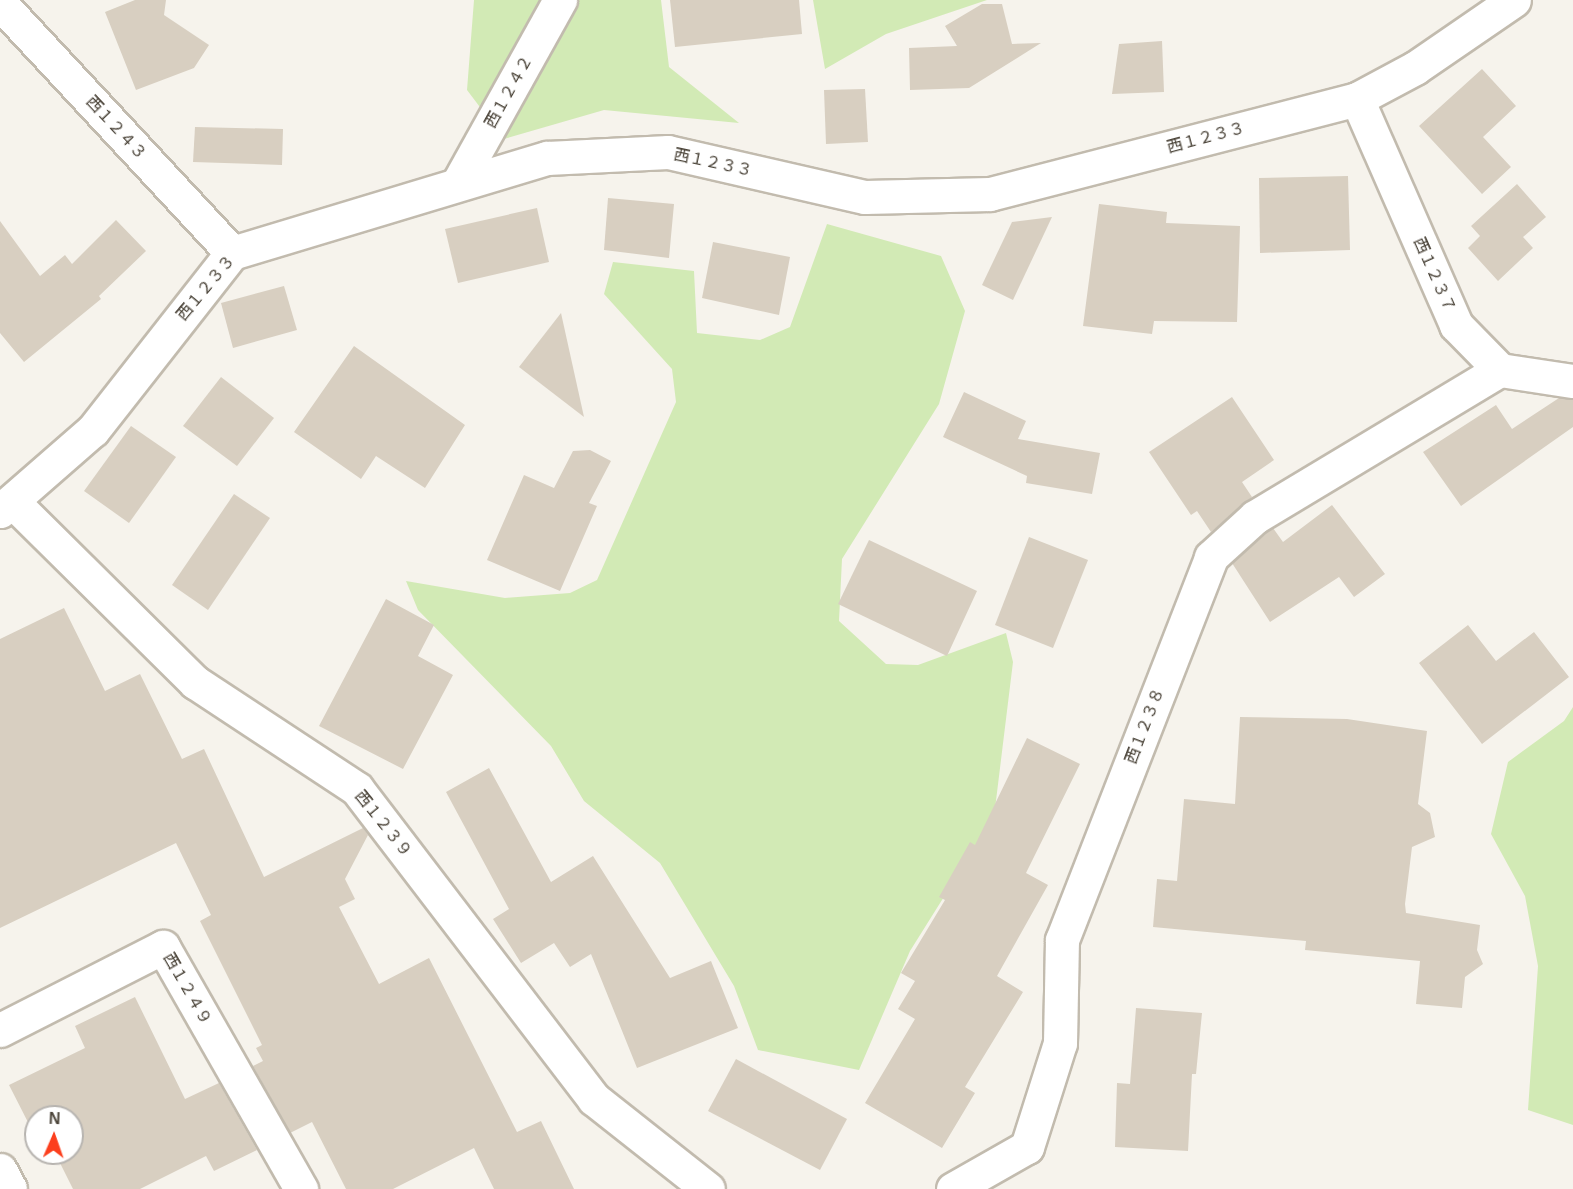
<!DOCTYPE html>
<meta charset="utf-8">
<style>
body{margin:0}
#map{position:relative;width:1573px;height:1189px;overflow:hidden;background:#f6f3ec;font-family:Helvetica,"Noto Sans JP",sans-serif}
div>[style]{position:absolute}
.green>*{inset:0;background:#d2eab5}
.building>*{inset:0;background:#d8cfc1}
.roads{filter:drop-shadow(2px 0 #c2bbae) drop-shadow(-2px 0 #c2bbae) drop-shadow(0 2px #c2bbae) drop-shadow(0 -2px #c2bbae)}
.minor>*{height:33px;margin:-16.5px;padding:0 16.5px;transform-origin:16.5px;border-radius:16.5px;background:#fff}
span{translate:-50% -50%;white-space:nowrap;text-align:center;line-height:1.15;-webkit-text-stroke:5px #fff;paint-order:stroke}
.street-label{font-size:16px;color:#4b4439}
.north{position:absolute;left:24px;top:1105px;width:60px;height:60px;box-sizing:border-box;background:#fff;border:2px solid #b7b4b0;border-radius:50%;rotate:2deg;font-size:16px;font-weight:700;line-height:24px;text-align:center;color:#4b4439}
.north::after{content:'';display:block;margin:auto;width:21px;height:27px;background:#fc3f1d;clip-path:polygon(50% 0,100% 100%,50% 72%,0 100%)}
</style>
<div id="map">
<div class="green">
<div style="clip-path:polygon(474px 0,661px 0,669px 67px,739px 123px,604px 110px,504px 139px,467px 90px)"></div>
<div style="clip-path:polygon(813px 0,987px 0,886px 34px,825px 69px)"></div>
<div style="clip-path:polygon(827px 224px,941px 256px,965px 311px,939px 404px,842px 559px,839px 621px,886px 664px,918px 665px,1006px 633px,1013px 662px,994px 817px,910px 951px,859px 1070px,758px 1050px,734px 986px,660px 863px,584px 801px,551px 746px,418px 610px,406px 581px,505px 598px,570px 593px,597px 580px,676px 402px,672px 369px,604px 294px,613px 262px,694px 271px,697px 333px,760px 340px,790px 327px)"></div>
<div style="clip-path:polygon(1573px 707px,1573px 1125px,1528px 1110px,1538px 966px,1525px 896px,1491px 834px,1508px 762px,1564px 721px)"></div>
</div>
<div class="building">
<div style="clip-path:polygon(135px 0,166px 0,164px 15px,209px 45px,194px 68px,136px 90px,105px 12px)"></div>
<div style="clip-path:polygon(670px 0,799px 0,802px 34px,675px 47px)"></div>
<div style="clip-path:polygon(982px 4px,1002px 4px,1012px 44px,1041px 43px,969px 88px,910px 90px,909px 48px,957px 46px,945px 26px)"></div>
<div style="clip-path:polygon(1162px 41px,1164px 92px,1112px 94px,1119px 44px)"></div>
<div style="clip-path:polygon(1482px 69px,1516px 106px,1483px 137px,1511px 167px,1482px 194px,1419px 126px)"></div>
<div style="clip-path:polygon(865px 89px,868px 142px,826px 144px,824px 90px)"></div>
<div style="clip-path:polygon(195px 127px,283px 129px,282px 165px,193px 162px)"></div>
<div style="clip-path:polygon(1348px 176px,1350px 250px,1260px 253px,1259px 178px)"></div>
<div style="clip-path:polygon(1517px 184px,1546px 217px,1523px 237px,1533px 248px,1498px 281px,1468px 248px,1480px 236px,1471px 226px)"></div>
<div style="clip-path:polygon(608px 198px,674px 204px,669px 258px,604px 250px)"></div>
<div style="clip-path:polygon(1099px 204px,1167px 212px,1166px 223px,1240px 226px,1237px 322px,1154px 321px,1152px 334px,1083px 326px)"></div>
<div style="clip-path:polygon(537px 208px,549px 262px,458px 283px,445px 229px)"></div>
<div style="clip-path:polygon(1052px 217px,1013px 300px,982px 285px,1012px 222px)"></div>
<div style="clip-path:polygon(116px 220px,146px 251px,99px 296px,101px 299px,24px 362px,0 333px,0 221px,40px 276px,65px 255px,72px 264px)"></div>
<div style="clip-path:polygon(713px 242px,790px 257px,779px 315px,702px 298px)"></div>
<div style="clip-path:polygon(284px 286px,297px 330px,233px 348px,221px 303px)"></div>
<div style="clip-path:polygon(561px 313px,584px 417px,519px 367px)"></div>
<div style="clip-path:polygon(354px 346px,465px 425px,425px 488px,376px 456px,361px 479px,294px 432px)"></div>
<div style="clip-path:polygon(221px 377px,274px 418px,237px 466px,183px 426px)"></div>
<div style="clip-path:polygon(964px 392px,1026px 421px,1018px 439px,1100px 453px,1092px 494px,1026px 483px,1027px 476px,943px 437px)"></div>
<div style="clip-path:polygon(1232px 397px,1274px 460px,1242px 482px,1252px 497px,1211px 532px,1197px 511px,1191px 515px,1149px 452px)"></div>
<div style="clip-path:polygon(1559px 398px,1573px 399px,1573px 427px,1461px 506px,1423px 452px,1496px 405px,1512px 429px)"></div>
<div style="clip-path:polygon(131px 426px,176px 457px,129px 523px,84px 491px)"></div>
<div style="clip-path:polygon(590px 450px,611px 461px,589px 503px,597px 506px,560px 591px,487px 560px,524px 475px,554px 488px,573px 451px)"></div>
<div style="clip-path:polygon(234px 494px,270px 518px,208px 610px,172px 585px)"></div>
<div style="clip-path:polygon(1332px 505px,1385px 574px,1354px 597px,1339px 577px,1270px 622px,1232px 563px,1273px 528px,1283px 542px)"></div>
<div style="clip-path:polygon(1029px 537px,1088px 560px,1053px 648px,995px 625px)"></div>
<div style="clip-path:polygon(869px 540px,977px 591px,947px 656px,838px 604px)"></div>
<div style="clip-path:polygon(386px 599px,434px 625px,418px 656px,453px 675px,403px 769px,319px 726px)"></div>
<div style="clip-path:polygon(64px 608px,105px 691px,140px 674px,182px 759px,204px 749px,264px 877px,363px 828px,368px 835px,345px 879px,355px 899px,339px 907px,379px 984px,429px 958px,517px 1132px,541px 1121px,574px 1189px,494px 1189px,474px 1148px,393px 1189px,346px 1189px,312px 1122px,290px 1133px,253px 1066px,263px 1061px,256px 1048px,262px 1045px,200px 921px,211px 915px,176px 843px,0 928px,0 639px)"></div>
<div style="clip-path:polygon(1468px 625px,1496px 661px,1534px 632px,1569px 677px,1482px 744px,1419px 663px)"></div>
<div style="clip-path:polygon(1240px 717px,1347px 719px,1427px 731px,1418px 804px,1430px 813px,1435px 837px,1412px 847px,1405px 904px,1406px 913px,1480px 925px,1477px 950px,1483px 964px,1465px 977px,1462px 1008px,1416px 1004px,1420px 961px,1305px 950px,1306px 941px,1153px 927px,1157px 879px,1177px 881px,1184px 799px,1235px 804px)"></div>
<div style="clip-path:polygon(1027px 738px,1080px 764px,1026px 873px,1048px 885px,997px 976px,1023px 992px,965px 1087px,975px 1093px,942px 1148px,865px 1103px,915px 1019px,898px 1009px,915px 981px,901px 973px,945px 900px,939px 897px,970px 842px,975px 845px)"></div>
<div style="clip-path:polygon(489px 768px,551px 882px,593px 856px,670px 978px,711px 961px,738px 1028px,637px 1068px,591px 954px,570px 967px,554px 943px,521px 963px,493px 919px,509px 909px,446px 792px)"></div>
<div style="clip-path:polygon(135px 997px,185px 1099px,219px 1083px,257px 1150px,214px 1171px,206px 1156px,140px 1189px,73px 1189px,55px 1153px,72px 1153px,72px 1117px,36px 1117px,35px 1136px,9px 1085px,85px 1048px,75px 1026px)"></div>
<div style="clip-path:polygon(1136px 1008px,1202px 1013px,1196px 1074px,1192px 1074px,1188px 1151px,1115px 1147px,1117px 1083px,1130px 1084px)"></div>
<div style="clip-path:polygon(736px 1059px,847px 1119px,820px 1170px,708px 1111px)"></div>
</div>
<div class="roads">
<div class="minor">
<div style="left:0;top:3px;width:341px;rotate:47.1deg"></div>
<div style="left:1357px;top:99px;width:247px;rotate:66.3deg"></div>
<div style="left:1456px;top:325px;width:63px;rotate:45.6deg"></div>
<div style="left:1500px;top:370px;width:74px;rotate:8.6deg"></div>
<div style="left:458px;top:183px;width:210px;rotate:-60.9deg"></div>
<div style="left:14px;top:503px;width:255px;rotate:44.7deg"></div>
<div style="left:195px;top:682px;width:194px;rotate:33.4deg"></div>
<div style="left:357px;top:789px;width:390px;rotate:52.6deg"></div>
<div style="left:594px;top:1099px;width:145px;rotate:38.3deg"></div>
<div style="left:0;top:511px;width:123px;rotate:-41.1deg"></div>
<div style="left:93px;top:430px;width:225px;rotate:-51.9deg"></div>
<div style="left:232px;top:253px;width:329px;rotate:-16.8deg"></div>
<div style="left:547px;top:158px;width:121px;rotate:-2.8deg"></div>
<div style="left:668px;top:152px;width:202px;rotate:12.9deg"></div>
<div style="left:865px;top:197px;width:125px;rotate:-1.4deg"></div>
<div style="left:990px;top:194px;width:379px;rotate:-14.5deg"></div>
<div style="left:1357px;top:99px;width:66px;rotate:-28.1deg"></div>
<div style="left:1415px;top:68px;width:120px;rotate:-34.5deg"></div>
<div style="left:0;top:1030px;width:183px;rotate:-27deg"></div>
<div style="left:163px;top:947px;width:279px;rotate:60.3deg"></div>
<div style="left:0;top:1170px;width:21px;rotate:62deg"></div>
<div style="left:953px;top:1189px;width:85px;rotate:-29.6deg"></div>
<div style="left:1027px;top:1147px;width:109px;rotate:-72.4deg"></div>
<div style="left:1060px;top:1043px;width:103px;rotate:-88.9deg"></div>
<div style="left:1062px;top:940px;width:411px;rotate:-68.7deg"></div>
<div style="left:1211px;top:557px;width:59px;rotate:-42.3deg"></div>
<div style="left:1255px;top:517px;width:286px;rotate:-31deg"></div>
</div>
</div>
<div class="street-label">
<span style="left:509px;top:92px;rotate:-61deg">西１２４２</span>
<span style="left:116px;top:128px;rotate:47deg">西１２４３</span>
<span style="left:1206px;top:138px;rotate:-15deg">西１２３３</span>
<span style="left:713px;top:163px;rotate:12deg">西１２３３</span>
<span style="left:1434px;top:275px;rotate:66deg">西１２３７</span>
<span style="left:206px;top:288px;rotate:-50deg">西１２３３</span>
<span style="left:1145px;top:726px;rotate:-69deg">西１２３８</span>
<span style="left:383px;top:824px;rotate:51deg">西１２３９</span>
<span style="left:187px;top:989px;rotate:60deg">西１２４９</span>
</div>
<div class="north">N</div>
</div>
